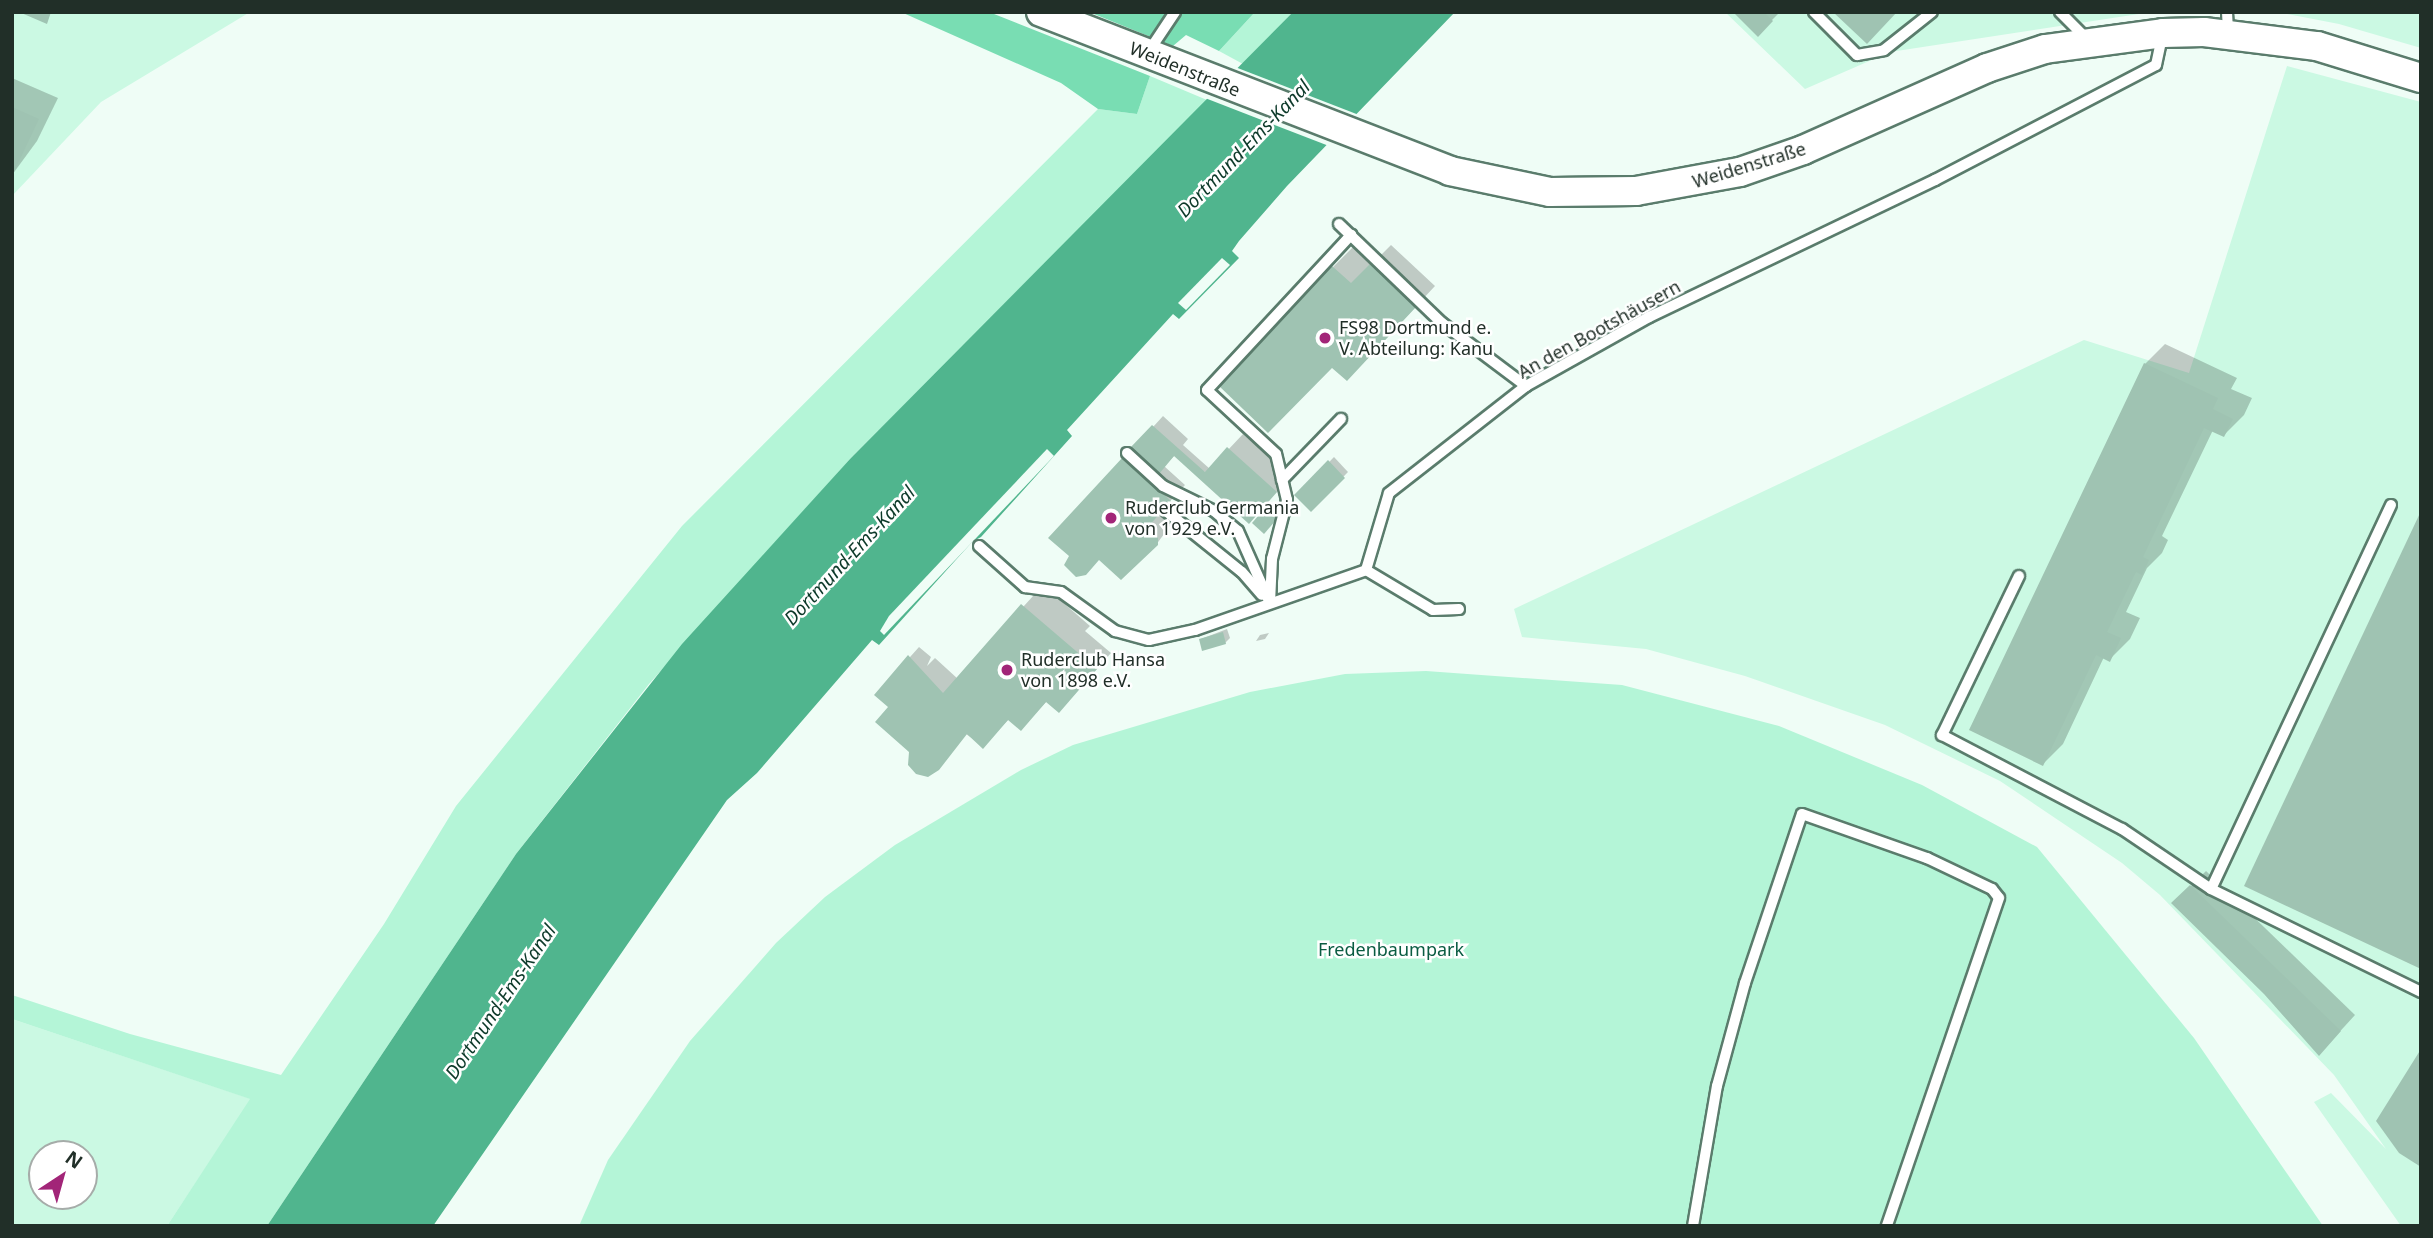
<!DOCTYPE html>
<meta charset="utf-8">
<style>
body{margin:0}
#map{position:relative;width:2433px;height:1238px;overflow:hidden;background:#effdf6;font-family:"Noto Sans",sans-serif}
div>[style]{position:absolute}
.built>*{inset:0;background:#cbf9e3}
.green>*{inset:0;background:#b4f5d7}
.forest>*{inset:0;background:#79ddb3}
.water>*{inset:0;background:#50b58e}
.pier>*{inset:0;background:#effdf6}
.shadow>*{inset:0;background:#0003}
.building>*{inset:0;background:#9fc3b2}
.roads{filter:drop-shadow(2px 0 #5a7c6c) drop-shadow(-2px 0 #5a7c6c) drop-shadow(0 2px #5a7c6c) drop-shadow(0 -2px #5a7c6c)}
.lane>*{height:10px;margin:-5px;padding:0 5px;transform-origin:5px;border-radius:5px;background:#fff}
.secondary>*{height:28px;margin:-14px;padding:0 14px;transform-origin:14px;border-radius:14px;background:#fff}
.dots>*{width:19px;height:19px;translate:-50% -50%;box-sizing:border-box;border:4px solid #fff;border-radius:50%}
span{translate:-50% -50%;white-space:nowrap;text-align:center;line-height:1.15;-webkit-text-stroke:5px #fff;paint-order:stroke}
.street-label{font-size:18px;color:#212f28}
.poi-label{font-size:18px;color:#212f28}
.left{translate:0 -50%;text-align:left}
.park-label{font-size:18px;color:#0a5c42}
.water-label{font-size:19px;color:#0c3929;font-style:italic}
.frame{position:absolute;inset:0;border:14px solid #212f28;pointer-events:none}
.north{position:absolute;left:28px;top:1140px;width:70px;height:70px;box-sizing:border-box;background:#fff;border:2px solid #a6aca9;border-radius:50%;rotate:36deg;font-size:19px;font-weight:700;line-height:28px;text-align:center;color:#212f28}
.north::after{content:'';display:block;margin:auto;width:24px;height:32px;background:#a22578;clip-path:polygon(50% 0,100% 100%,50% 72%,0 100%)}
</style>
<div id="map">
<div class="built">
<div style="clip-path:polygon(12px 12px,250px 12px,101px 102px,12px 196px)"></div>
<div style="clip-path:polygon(1725px 12px,2152px 12px,1890px 52px,1805px 89px)"></div>
<div style="clip-path:polygon(2277px 12px,2421px 12px,2421px 48px,2339px 24px)"></div>
<div style="clip-path:polygon(2287px 66px,2421px 102px,2421px 1226px,2401px 1226px,2314px 1102px,2331px 1093px,2386px 1149px,2334px 1075px,2160px 895px,2122px 863px,2000px 781px,1885px 725px,1745px 676px,1646px 649px,1522px 637px,1514px 609px,2084px 340px,2189px 373px)"></div>
<div style="clip-path:polygon(evenodd,12px 1019px,251px 1099px,167px 1226px,12px 1226px,12px 1019px,42px 1154px,84px 1154px,84px 1196px,42px 1196px,42px 1154px)"></div>
</div>
<div class="green">
<div style="clip-path:polygon(1255px 12px,1293px 12px,1243px 64px,1219px 51px)"></div>
<div style="clip-path:polygon(1150px 76px,1207px 100px,850px 459px,649px 684px,516px 854px,267px 1226px,167px 1226px,250px 1099px,12px 1019px,12px 995px,130px 1034px,281px 1075px,384px 924px,456px 806px,682px 526px,1098px 109px,1137px 114px)"></div>
<div style="clip-path:polygon(1426px 671px,1622px 685px,1779px 726px,1922px 785px,2037px 847px,2194px 1038px,2323px 1226px,579px 1226px,608px 1160px,690px 1041px,776px 943px,825px 897px,895px 845px,1021px 770px,1073px 745px,1250px 692px,1345px 674px)"></div>
</div>
<div class="forest">
<div style="clip-path:polygon(901px 12px,989px 12px,1150px 76px,1137px 114px,1098px 109px,1061px 83px)"></div>
<div style="clip-path:polygon(1089px 12px,1255px 12px,1219px 51px,1186px 35px,1173px 46px)"></div>
</div>
<div class="water">
<div style="clip-path:polygon(1293px 12px,1455px 12px,1287px 186px,1239px 241px,1232px 251px,1239px 258px,1179px 319px,1173px 314px,1067px 430px,1072px 436px,981px 537px,972px 542px,879px 645px,872px 640px,757px 773px,727px 800px,433px 1226px,267px 1226px,516px 854px,682px 644px,850px 459px)"></div>
</div>
<div class="pier">
<div style="clip-path:polygon(1235px 67px,1359px 115px,1329px 146px,1205px 98px)"></div>
<div style="clip-path:polygon(1222px 258px,1230px 265px,1186px 310px,1178px 303px)"></div>
<div style="clip-path:polygon(1047px 449px,1054px 456px,884px 635px,880px 631px,889px 616px)"></div>
</div>
<div class="shadow">
<div style="clip-path:polygon(1735px 12px,1780px 12px,1758px 34px)"></div>
<div style="clip-path:polygon(12px 78px,58px 98px,37px 141px,12px 175px)"></div>
<div style="clip-path:polygon(1391px 245px,1435px 286px,1367px 359px,1333px 267px,1353px 247px,1372px 264px)"></div>
<div style="clip-path:polygon(2165px 344px,2237px 378px,2231px 389px,2252px 398px,2244px 415px,2224px 435px,2213px 430px,2162px 536px,2168px 540px,2162px 553px,2147px 568px,2126px 612px,2140px 618px,2130px 639px,2110px 659px,2104px 657px,2063px 744px,2043px 764px,2145px 364px)"></div>
<div style="clip-path:polygon(1163px 416px,1188px 439px,1183px 445px,1210px 469px,1243px 434px,1291px 476px,1264px 506px,1175px 455px,1164px 466px,1185px 485px,1160px 512px,1172px 523px,1156px 545px,1100px 558px,1071px 556px,1052px 538px)"></div>
<div style="clip-path:polygon(1334px 457px,1348px 472px,1311px 510px,1297px 495px)"></div>
<div style="clip-path:polygon(1271px 505px,1280px 514px,1264px 531px,1255px 523px)"></div>
<div style="clip-path:polygon(1043px 585px,1090px 626px,1085px 631px,1111px 653px,1073px 696px,1047px 701px,1021px 729px,1009px 719px,983px 746px,966px 734px,910px 753px,890px 707px,876px 695px,919px 647px,931px 657px,927px 666px,935px 658px,958px 679px)"></div>
<div style="clip-path:polygon(1227px 629px,1230px 638px,1225px 643px,1201px 639px)"></div>
<div style="clip-path:polygon(1269px 633px,1265px 639px,1256px 641px,1260px 635px)"></div>
<div style="clip-path:polygon(2206px 871px,2355px 1015px,2334px 1038px,2265px 992px,2174px 903px)"></div>
</div>
<div class="building">
<div style="clip-path:polygon(19px 12px,51px 12px,47px 24px)"></div>
<div style="clip-path:polygon(1733px 12px,1764px 12px,1773px 21px,1758px 37px)"></div>
<div style="clip-path:polygon(1833px 12px,1897px 12px,1867px 44px)"></div>
<div style="clip-path:polygon(12px 107px,39px 119px,12px 176px)"></div>
<div style="clip-path:polygon(1370px 264px,1416px 307px,1347px 381px,1332px 368px,1268px 433px,1218px 385px,1332px 266px,1351px 283px)"></div>
<div style="clip-path:polygon(2144px 363px,2218px 398px,2213px 409px,2233px 419px,2224px 437px,2204px 428px,2143px 557px,2149px 560px,2142px 575px,2136px 572px,2107px 632px,2121px 638px,2110px 662px,2096px 655px,2043px 766px,1969px 730px)"></div>
<div style="clip-path:polygon(1152px 425px,1205px 472px,1227px 447px,1277px 492px,1249px 524px,1174px 456px,1159px 474px,1130px 448px)"></div>
<div style="clip-path:polygon(1123px 457px,1171px 501px,1147px 528px,1158px 538px,1158px 545px,1121px 580px,1099px 560px,1086px 575px,1076px 577px,1064px 565px,1069px 556px,1048px 538px)"></div>
<div style="clip-path:polygon(1328px 460px,1345px 478px,1311px 512px,1294px 495px)"></div>
<div style="clip-path:polygon(1265px 508px,1277px 519px,1264px 534px,1252px 523px)"></div>
<div style="clip-path:polygon(2421px 511px,2421px 969px,2244px 886px)"></div>
<div style="clip-path:polygon(1021px 604px,1097px 669px,1059px 713px,1046px 702px,1021px 731px,1008px 720px,983px 749px,967px 734px,939px 770px,928px 777px,916px 774px,908px 765px,909px 752px,875px 722px,888px 707px,874px 695px,908px 655px,943px 693px)"></div>
<div style="clip-path:polygon(1223px 632px,1226px 644px,1202px 651px,1199px 639px)"></div>
<div style="clip-path:polygon(2190px 885px,2341px 1031px,2319px 1056px,2264px 994px,2171px 903px)"></div>
<div style="clip-path:polygon(2421px 1049px,2421px 1167px,2399px 1153px,2376px 1121px)"></div>
</div>
<div class="roads">
<div class="lane">
<div style="left:1814px;top:12px;width:61px;rotate:45deg"></div>
<div style="left:1857px;top:55px;width:27px;rotate:-10deg"></div>
<div style="left:1884px;top:50px;width:61px;rotate:-38.4deg"></div>
<div style="left:2060px;top:12px;width:37px;rotate:45deg"></div>
<div style="left:2227px;top:12px;width:19px;rotate:87deg"></div>
<div style="left:1149px;top:51px;width:47px;rotate:-56.3deg"></div>
<div style="left:1339px;top:224px;width:143px;rotate:43.9deg"></div>
<div style="left:1442px;top:323px;width:105px;rotate:36.9deg"></div>
<div style="left:1127px;top:453px;width:49px;rotate:42.5deg"></div>
<div style="left:1163px;top:486px;width:57px;rotate:26.1deg"></div>
<div style="left:1214px;top:511px;width:31px;rotate:40deg"></div>
<div style="left:1238px;top:531px;width:77px;rotate:66.1deg"></div>
<div style="left:1282px;top:480px;width:85px;rotate:-46deg"></div>
<div style="left:2391px;top:505px;width:424px;rotate:115.1deg"></div>
<div style="left:2211px;top:889px;width:234px;rotate:26.1deg"></div>
<div style="left:1166px;top:511px;width:97px;rotate:38.8deg"></div>
<div style="left:1242px;top:572px;width:30px;rotate:49deg"></div>
<div style="left:979px;top:546px;width:62px;rotate:41.7deg"></div>
<div style="left:1025px;top:587px;width:36px;rotate:8deg"></div>
<div style="left:1061px;top:592px;width:67px;rotate:35.8deg"></div>
<div style="left:1115px;top:631px;width:35px;rotate:15deg"></div>
<div style="left:1149px;top:640px;width:47px;rotate:-12.3deg"></div>
<div style="left:1195px;top:630px;width:181px;rotate:-19.3deg"></div>
<div style="left:1366px;top:570px;width:80px;rotate:-73.4deg"></div>
<div style="left:1389px;top:493px;width:174px;rotate:-38deg"></div>
<div style="left:1526px;top:386px;width:141px;rotate:-29.3deg"></div>
<div style="left:1649px;top:317px;width:317px;rotate:-25.6deg"></div>
<div style="left:1935px;top:180px;width:249px;rotate:-27.5deg"></div>
<div style="left:2156px;top:65px;width:29px;rotate:-78deg"></div>
<div style="left:1366px;top:570px;width:78px;rotate:30.8deg"></div>
<div style="left:1433px;top:610px;width:26px;rotate:-2deg"></div>
<div style="left:2019px;top:576px;width:177px;rotate:115.8deg"></div>
<div style="left:1942px;top:735px;width:203px;rotate:27.6deg"></div>
<div style="left:2122px;top:829px;width:107px;rotate:34deg"></div>
<div style="left:1270px;top:603px;width:44px;rotate:-87.4deg"></div>
<div style="left:1272px;top:559px;width:61px;rotate:-75.7deg"></div>
<div style="left:1287px;top:500px;width:47px;rotate:-103.4deg"></div>
<div style="left:1276px;top:454px;width:94px;rotate:-137.2deg"></div>
<div style="left:1207px;top:390px;width:212px;rotate:-47.1deg"></div>
<div style="left:1693px;top:1226px;width:142px;rotate:-80.3deg"></div>
<div style="left:1717px;top:1086px;width:107px;rotate:-74.8deg"></div>
<div style="left:1745px;top:983px;width:178px;rotate:-71.4deg"></div>
<div style="left:1802px;top:814px;width:133px;rotate:19.4deg"></div>
<div style="left:1927px;top:858px;width:72px;rotate:25.5deg"></div>
<div style="left:1992px;top:889px;width:11px;rotate:52deg"></div>
<div style="left:1999px;top:898px;width:347px;rotate:108.9deg"></div>
</div>
<div class="secondary">
<div style="left:1041px;top:12px;width:439px;rotate:21.2deg"></div>
<div style="left:1450px;top:171px;width:102px;rotate:11.9deg"></div>
<div style="left:1550px;top:192px;width:86px;rotate:-0.7deg"></div>
<div style="left:1636px;top:191px;width:106px;rotate:-10.4deg"></div>
<div style="left:1740px;top:172px;width:67px;rotate:-19.2deg"></div>
<div style="left:1803px;top:150px;width:201px;rotate:-24deg"></div>
<div style="left:1987px;top:68px;width:61px;rotate:-18.1deg"></div>
<div style="left:2045px;top:49px;width:119px;rotate:-7.7deg"></div>
<div style="left:2163px;top:33px;width:41px;rotate:-1.4deg"></div>
<div style="left:2204px;top:32px;width:114px;rotate:7.1deg"></div>
<div style="left:2317px;top:46px;width:109px;rotate:17.1deg"></div>
</div>
</div>
<div class="dots">
<div style="left:1325px;top:338px;background:#a22578"></div>
<div style="left:1111px;top:518px;background:#a22578"></div>
<div style="left:1007px;top:670px;background:#a22578"></div>
</div>
<div class="street-label">
<span style="left:1185px;top:69px;rotate:22deg">Weidenstraße</span>
<span style="left:1749px;top:165px;rotate:-17deg">Weidenstraße</span>
<span style="left:1599px;top:329px;rotate:-29deg">An den Bootshäusern</span>
</div>
<div class="poi-label">
<span class="left" style="left:1339px;top:338px">FS98 Dortmund e.<br>V. Abteilung: Kanu</span>
<span class="left" style="left:1125px;top:518px">Ruderclub Germania<br>von 1929 e.V.</span>
<span class="left" style="left:1021px;top:670px">Ruderclub Hansa<br>von 1898 e.V.</span>
</div>
<div class="park-label">
<span style="left:1391px;top:949px">Fredenbaumpark</span>
</div>
<div class="water-label">
<span style="left:1244px;top:149px;rotate:-46deg">Dortmund-Ems-Kanal</span>
<span style="left:850px;top:556px;rotate:-47deg">Dortmund-Ems-Kanal</span>
<span style="left:501px;top:1002px;rotate:-56deg">Dortmund-Ems-Kanal</span>
</div>
<div class="frame"></div>
<div class="north">N</div>
</div>
